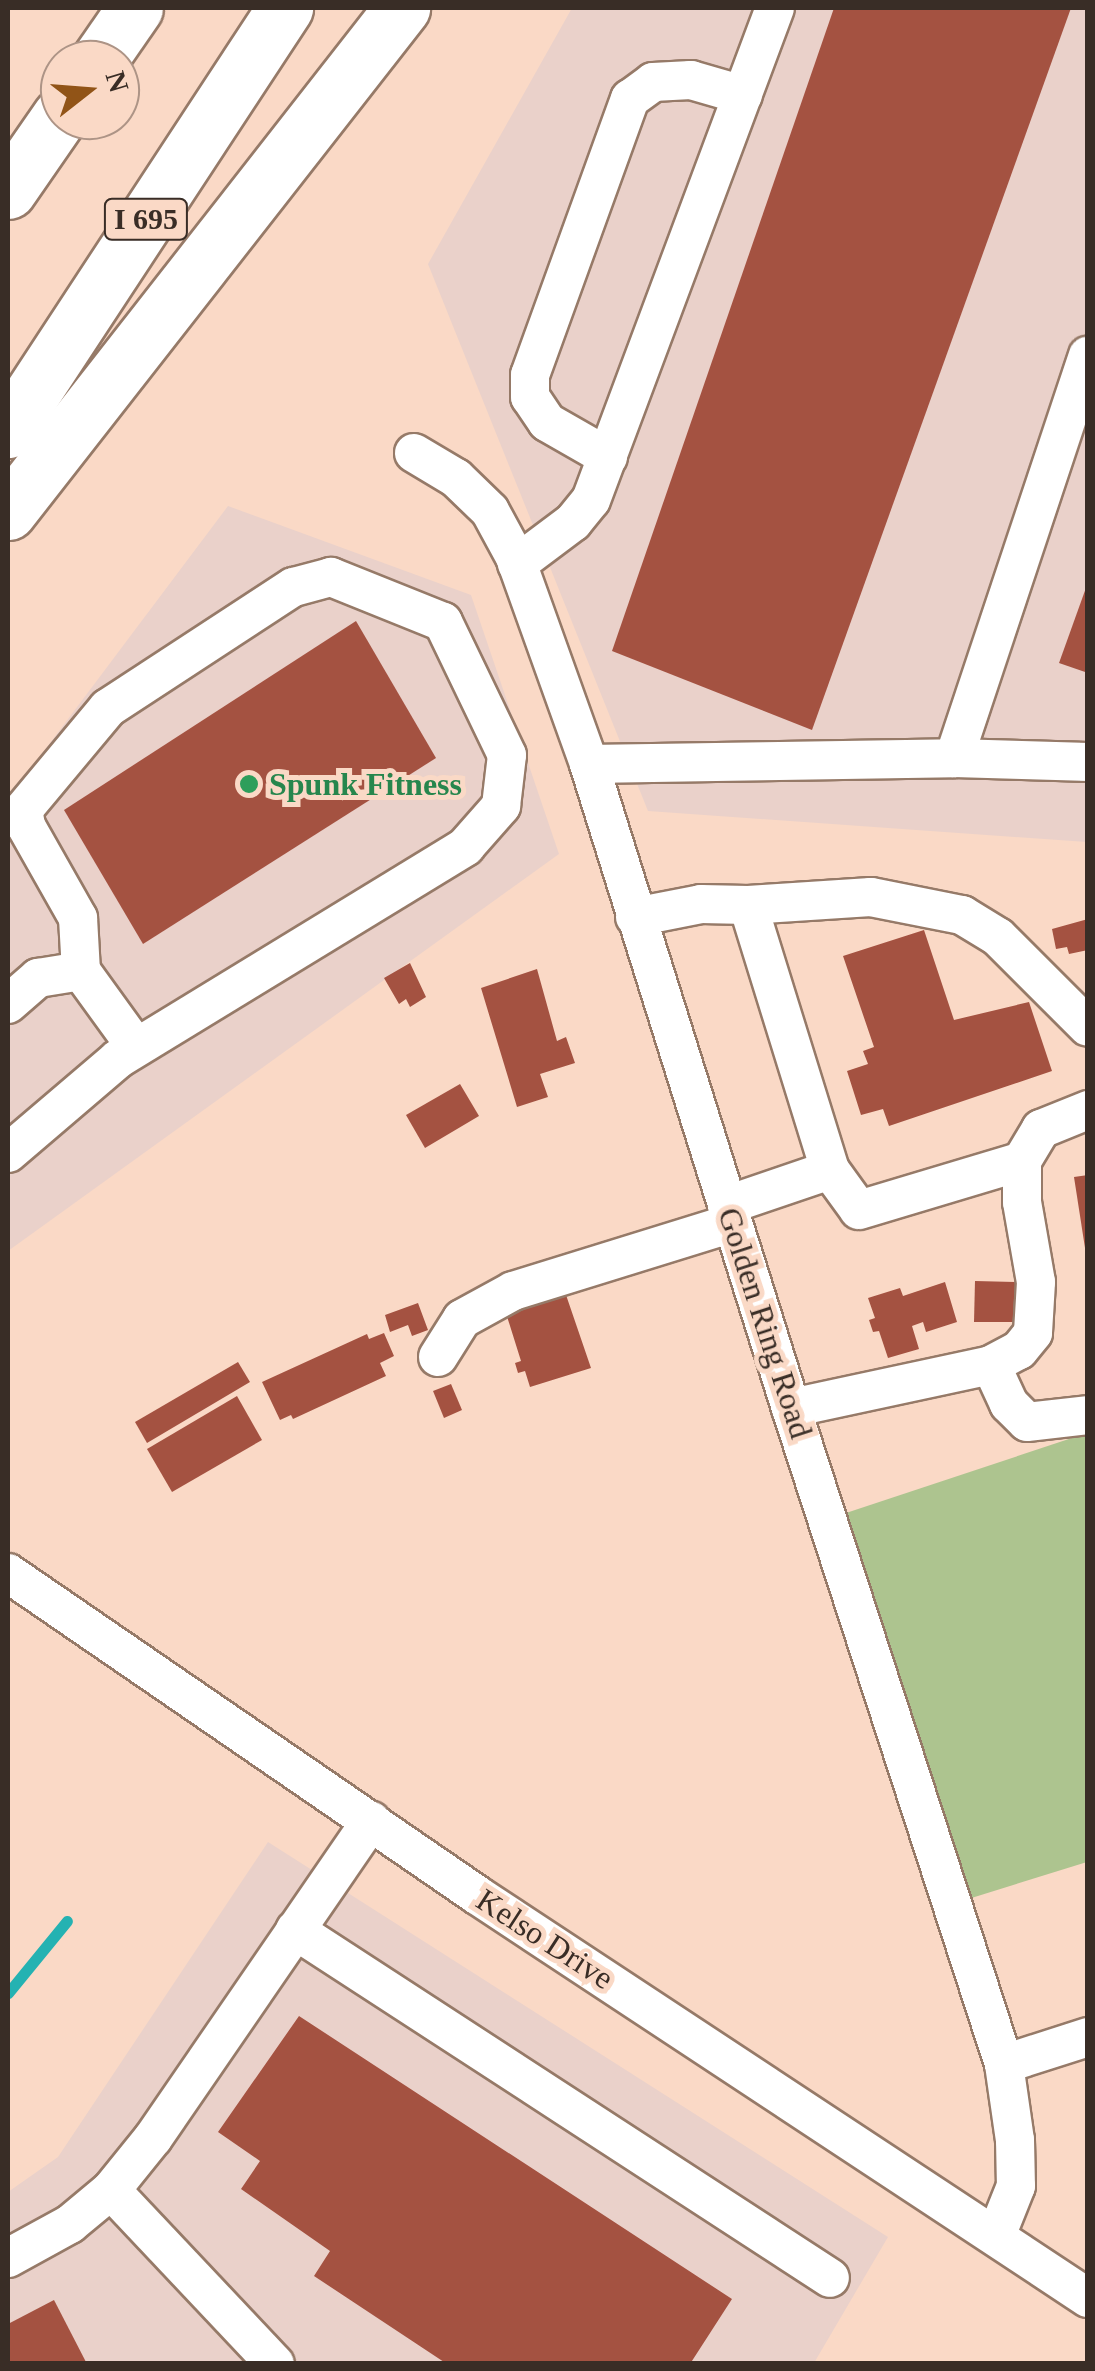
<!DOCTYPE html>
<style>
body{margin:0}
#map{position:relative;width:1095px;height:2371px;overflow:hidden;background:#fad9c6;font-family:"Times New Roman",serif}
div>[style]{position:absolute}
.commercial>*{inset:0;background:#ead1ca}
.green>*{inset:0;background:#adc48f}
.stream>*{height:11px;margin:-5.5px;padding:0 5.5px;transform-origin:5.5px;border-radius:5.5px;background:#24b2b2}
.building>*{inset:0;background:#a45241}
.roads{filter:drop-shadow(2px 0 #967a68) drop-shadow(-2px 0 #967a68) drop-shadow(0 2px #967a68) drop-shadow(0 -2px #967a68)}
.minor>*{height:38px;margin:-19px;padding:0 19px;transform-origin:19px;border-radius:19px;background:#fff}
.highway>*{height:55px;margin:-27.5px;padding:0 27.5px;transform-origin:27.5px;border-radius:27.5px;background:#fff}
.dots>*{width:28px;height:28px;translate:-50% -50%;box-sizing:border-box;border:5px solid #fad9c6;border-radius:50%}
span{translate:-50% -50%;white-space:nowrap;text-align:center;line-height:1.15;-webkit-text-stroke:10px #fad9c6;paint-order:stroke}
.shield-label span{padding:2px 8px;background:#fad9c6;border:2px solid;border-radius:8px;-webkit-text-stroke-width:0}
.shield-label{font-size:30px;color:#392d26;font-weight:700}
.leisure-label{font-size:32px;color:#27864d;font-weight:700}
.left{translate:0 -50%;text-align:left}
.street-label{font-size:32px;color:#392d26}
.frame{position:absolute;inset:0;border:10px solid #392d26;pointer-events:none}
.north{position:absolute;left:40px;top:40px;width:100px;height:100px;box-sizing:border-box;background:#fad9c6;border:2px solid #ad9486;border-radius:50%;rotate:73deg;font-size:28px;font-weight:700;line-height:40px;text-align:center;color:#392d26}
.north::after{content:'';display:block;margin:auto;width:35px;height:45px;background:#915417;clip-path:polygon(50% 0,100% 100%,50% 72%,0 100%)}
</style>
<div id="map">
<div class="commercial">
<div style="clip-path:polygon(572px 8px,1087px 8px,1087px 842px,648px 811px,428px 264px)"></div>
<div style="clip-path:polygon(228px 506px,471px 595px,559px 854px,8px 1251px,8px 799px)"></div>
<div style="clip-path:polygon(268px 1842px,888px 2237px,814px 2363px,8px 2363px,8px 2192px,58px 2157px)"></div>
</div>
<div class="green">
<div style="clip-path:polygon(1087px 1433px,1087px 1862px,965px 1900px,846px 1513px)"></div>
</div>
<div class="stream">
<div style="left:8px;top:1993px;width:93px;rotate:-50.7deg"></div>
</div>
<div class="building">
<div style="clip-path:polygon(834px 8px,1071px 8px,812px 730px,612px 651px)"></div>
<div style="clip-path:polygon(1087px 585px,1088px 585px,1088px 673px,1059px 663px)"></div>
<div style="clip-path:polygon(356px 621px,436px 758px,143px 944px,64px 810px)"></div>
<div style="clip-path:polygon(1088px 919px,1088px 950px,1069px 954px,1067px 947px,1056px 949px,1052px 929px)"></div>
<div style="clip-path:polygon(924px 930px,954px 1020px,1029px 1002px,1052px 1071px,889px 1126px,883px 1109px,861px 1115px,847px 1071px,868px 1064px,863px 1051px,874px 1047px,843px 956px)"></div>
<div style="clip-path:polygon(410px 963px,426px 997px,410px 1007px,406px 999px,399px 1004px,384px 978px)"></div>
<div style="clip-path:polygon(537px 969px,557px 1041px,566px 1037px,575px 1063px,540px 1074px,548px 1097px,517px 1107px,481px 988px)"></div>
<div style="clip-path:polygon(460px 1084px,479px 1116px,425px 1148px,406px 1115px)"></div>
<div style="clip-path:polygon(1088px 1175px,1088px 1248px,1085px 1248px,1074px 1177px)"></div>
<div style="clip-path:polygon(975px 1281px,1015px 1282px,1015px 1322px,974px 1322px)"></div>
<div style="clip-path:polygon(945px 1282px,957px 1322px,926px 1332px,923px 1322px,912px 1326px,919px 1349px,888px 1358px,879px 1331px,873px 1332px,869px 1320px,875px 1318px,868px 1298px,900px 1288px,903px 1296px)"></div>
<div style="clip-path:polygon(565px 1292px,591px 1368px,530px 1387px,525px 1371px,518px 1373px,515px 1363px,521px 1361px,505px 1310px)"></div>
<div style="clip-path:polygon(418px 1303px,428px 1330px,412px 1336px,408px 1325px,390px 1332px,385px 1315px)"></div>
<div style="clip-path:polygon(384px 1333px,394px 1356px,380px 1363px,386px 1376px,293px 1419px,291px 1415px,280px 1420px,262px 1382px,367px 1334px,369px 1339px)"></div>
<div style="clip-path:polygon(238px 1362px,250px 1382px,147px 1443px,135px 1422px)"></div>
<div style="clip-path:polygon(451px 1384px,462px 1410px,444px 1418px,433px 1391px)"></div>
<div style="clip-path:polygon(237px 1396px,262px 1440px,172px 1492px,147px 1449px)"></div>
<div style="clip-path:polygon(299px 2016px,732px 2299px,690px 2364px,447px 2364px,314px 2276px,330px 2251px,241px 2189px,260px 2161px,218px 2132px)"></div>
<div style="clip-path:polygon(54px 2300px,87px 2364px,8px 2364px,8px 2324px)"></div>
</div>
<div class="roads">
<div class="minor">
<div style="left:414px;top:453px;width:49px;rotate:30.8deg"></div>
<div style="left:456px;top:478px;width:47px;rotate:44.1deg"></div>
<div style="left:490px;top:511px;width:52px;rotate:61.5deg"></div>
<div style="left:515px;top:557px;width:220px;rotate:70.3deg"></div>
<div style="left:589px;top:764px;width:675px;rotate:72.59deg"></div>
<div style="left:791px;top:1408px;width:690px;rotate:72.01deg"></div>
<div style="left:1004px;top:2064px;width:77px;rotate:81.8deg"></div>
<div style="left:1015px;top:2140px;width:46px;rotate:88.8deg"></div>
<div style="left:1016px;top:2186px;width:54px;rotate:111.8deg"></div>
<div style="left:608px;top:457px;width:70px;rotate:-150.2deg"></div>
<div style="left:547px;top:422px;width:30px;rotate:-124deg"></div>
<div style="left:530px;top:397px;width:22px;rotate:-90deg"></div>
<div style="left:530px;top:375px;width:294px;rotate:-70.1deg"></div>
<div style="left:630px;top:99px;width:29px;rotate:-36deg"></div>
<div style="left:653px;top:82px;width:38px;rotate:-3deg"></div>
<div style="left:691px;top:80px;width:54px;rotate:16.1deg"></div>
<div style="left:517px;top:564px;width:70px;rotate:-36.9deg"></div>
<div style="left:573px;top:522px;width:28px;rotate:-51deg"></div>
<div style="left:591px;top:500px;width:525px;rotate:-69.5deg"></div>
<div style="left:954px;top:758px;width:424px;rotate:-71.6deg"></div>
<div style="left:589px;top:764px;width:365px;rotate:-0.9deg"></div>
<div style="left:954px;top:758px;width:134px;rotate:1.7deg"></div>
<div style="left:748px;top:905px;width:123px;rotate:-3.7deg"></div>
<div style="left:871px;top:897px;width:93px;rotate:11.2deg"></div>
<div style="left:962px;top:915px;width:42px;rotate:31.4deg"></div>
<div style="left:998px;top:937px;width:127px;rotate:45deg"></div>
<div style="left:635px;top:917px;width:67px;rotate:-11.1deg"></div>
<div style="left:701px;top:904px;width:47px;rotate:1.2deg"></div>
<div style="left:748px;top:905px;width:277px;rotate:72.8deg"></div>
<div style="left:830px;top:1170px;width:109px;rotate:161.2deg"></div>
<div style="left:8px;top:1004px;width:40px;rotate:-41deg"></div>
<div style="left:38px;top:978px;width:44px;rotate:-9.2deg"></div>
<div style="left:81px;top:971px;width:94px;rotate:54.1deg"></div>
<div style="left:1088px;top:1110px;width:51px;rotate:158deg"></div>
<div style="left:1041px;top:1129px;width:37px;rotate:121deg"></div>
<div style="left:1022px;top:1161px;width:41px;rotate:90deg"></div>
<div style="left:1022px;top:1202px;width:81px;rotate:80.1deg"></div>
<div style="left:1036px;top:1282px;width:51px;rotate:93.4deg"></div>
<div style="left:1033px;top:1333px;width:22px;rotate:129deg"></div>
<div style="left:1019px;top:1350px;width:32px;rotate:152deg"></div>
<div style="left:991px;top:1365px;width:43px;rotate:65.2deg"></div>
<div style="left:1009px;top:1404px;width:25px;rotate:45deg"></div>
<div style="left:1027px;top:1422px;width:61px;rotate:-6.5deg"></div>
<div style="left:8px;top:1153px;width:145px;rotate:-40.5deg"></div>
<div style="left:118px;top:1059px;width:407px;rotate:-31.4deg"></div>
<div style="left:465px;top:847px;width:55px;rotate:-48.7deg"></div>
<div style="left:501px;top:806px;width:51px;rotate:-83.3deg"></div>
<div style="left:507px;top:755px;width:148px;rotate:-115.7deg"></div>
<div style="left:443px;top:622px;width:121px;rotate:-158.1deg"></div>
<div style="left:331px;top:577px;width:39px;rotate:165deg"></div>
<div style="left:293px;top:587px;width:221px;rotate:146.8deg"></div>
<div style="left:108px;top:708px;width:133px;rotate:129.8deg"></div>
<div style="left:23px;top:810px;width:16px;rotate:79deg"></div>
<div style="left:26px;top:826px;width:106px;rotate:60.5deg"></div>
<div style="left:78px;top:918px;width:53px;rotate:86.8deg"></div>
<div style="left:830px;top:1170px;width:49px;rotate:54.1deg"></div>
<div style="left:859px;top:1210px;width:170px;rotate:-16.7deg"></div>
<div style="left:438px;top:1357px;width:45px;rotate:-57.7deg"></div>
<div style="left:462px;top:1319px;width:58px;rotate:-28.8deg"></div>
<div style="left:513px;top:1291px;width:229px;rotate:-17.2deg"></div>
<div style="left:791px;top:1408px;width:205px;rotate:-12.1deg"></div>
<div style="left:8px;top:1573px;width:569px;rotate:34.47deg"></div>
<div style="left:477px;top:1895px;width:732px;rotate:33.41deg"></div>
<div style="left:295px;top:1930px;width:638px;rotate:33.04deg"></div>
<div style="left:1004px;top:2064px;width:88px;rotate:-17.8deg"></div>
<div style="left:111px;top:2190px;width:239px;rotate:46.7deg"></div>
<div style="left:8px;top:2258px;width:71px;rotate:-28.7deg"></div>
<div style="left:70px;top:2224px;width:53px;rotate:-39.7deg"></div>
<div style="left:111px;top:2190px;width:67px;rotate:-51.1deg"></div>
<div style="left:153px;top:2138px;width:385px;rotate:-55.5deg"></div>
</div>
<div class="highway">
<div style="left:99px;top:60px;width:63px;rotate:-55.3deg"></div>
<div style="left:8px;top:191px;width:91px;rotate:-55.3deg"></div>
<div style="left:8px;top:430px;width:505px;rotate:-56.72deg"></div>
<div style="left:8px;top:512px;width:640px;rotate:-51.98deg"></div>
</div>
</div>
<div class="dots">
<div style="left:249px;top:784px;background:#2e9e5b"></div>
</div>
<div class="shield-label">
<span style="left:146px;top:219px">I 695</span>
</div>
<div class="leisure-label">
<span class="left" style="left:269px;top:784px">Spunk Fitness</span>
</div>
<div class="street-label">
<span style="left:765px;top:1323px;rotate:72deg">Golden Ring Road</span>
<span style="left:545px;top:1939px;rotate:33deg">Kelso Drive</span>
</div>
<div class="frame"></div>
<div class="north">N</div>
</div>
